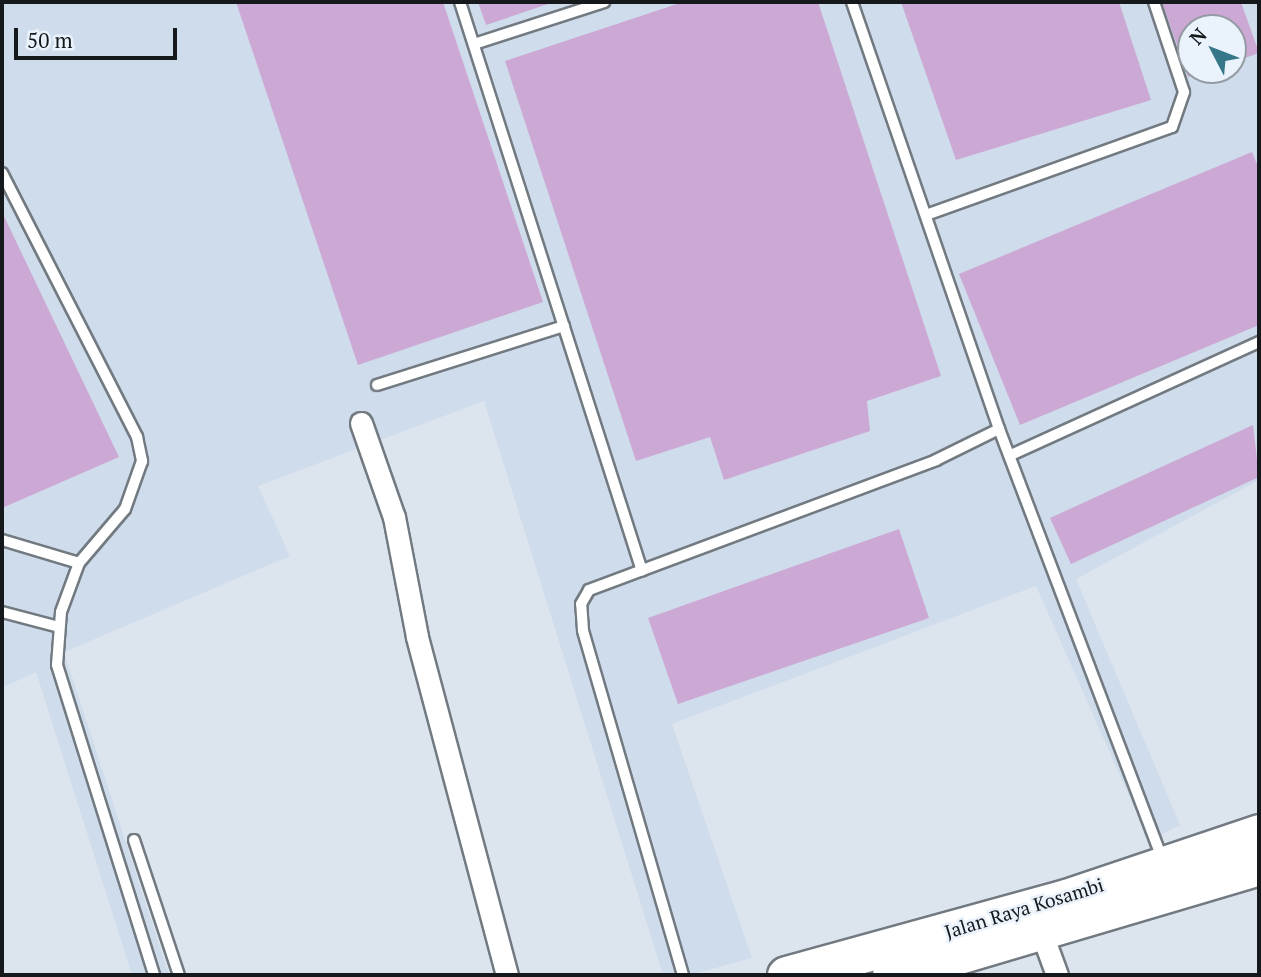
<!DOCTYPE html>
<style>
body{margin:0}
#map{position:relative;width:1261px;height:977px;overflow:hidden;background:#dce5ed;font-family:"PT Serif",serif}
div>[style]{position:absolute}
.built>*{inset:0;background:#cfdceb}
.building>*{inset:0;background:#cca8d4}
.roads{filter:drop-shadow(2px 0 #727a81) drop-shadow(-2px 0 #727a81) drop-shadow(0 2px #727a81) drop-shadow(0 -2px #727a81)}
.lane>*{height:10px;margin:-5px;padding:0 5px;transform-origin:5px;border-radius:5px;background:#fff}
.street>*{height:21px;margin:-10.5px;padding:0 10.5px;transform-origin:10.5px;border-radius:10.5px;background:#fff}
.highway>*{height:37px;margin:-18.5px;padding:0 18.5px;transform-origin:18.5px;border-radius:18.5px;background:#fff}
span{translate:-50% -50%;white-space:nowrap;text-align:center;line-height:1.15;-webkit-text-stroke:5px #eaf2fb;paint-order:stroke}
.street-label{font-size:19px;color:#16191c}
.frame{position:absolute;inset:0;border:4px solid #16191c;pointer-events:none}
.north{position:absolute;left:1177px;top:14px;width:70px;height:70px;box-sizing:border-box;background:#eaf2fb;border:2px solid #959ba2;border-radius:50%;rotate:312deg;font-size:19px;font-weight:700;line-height:28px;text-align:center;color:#16191c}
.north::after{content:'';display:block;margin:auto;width:24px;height:32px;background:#357789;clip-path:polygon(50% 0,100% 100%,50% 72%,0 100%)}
.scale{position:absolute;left:14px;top:28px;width:163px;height:32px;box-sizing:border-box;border:4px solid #16191c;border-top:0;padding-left:9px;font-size:21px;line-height:24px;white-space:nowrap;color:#16191c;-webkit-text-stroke:5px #eaf2fb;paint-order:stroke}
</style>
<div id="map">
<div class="built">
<div style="clip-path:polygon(evenodd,2px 2px,1259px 2px,1259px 480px,1076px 579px,1180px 825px,1149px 841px,1036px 586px,672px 724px,752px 958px,690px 975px,663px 975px,484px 401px,258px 486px,290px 556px,64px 652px,169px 975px,132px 975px,36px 672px,2px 688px,2px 2px,1191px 28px,1233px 28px,1233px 70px,1191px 70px,1191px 28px)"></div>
</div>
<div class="building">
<div style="clip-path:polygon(236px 2px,443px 2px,543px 302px,358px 365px)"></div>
<div style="clip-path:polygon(478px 2px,554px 2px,486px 25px)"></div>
<div style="clip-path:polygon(683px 2px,818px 2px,941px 376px,867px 401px,870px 431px,724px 480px,710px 437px,636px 461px,505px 61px)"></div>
<div style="clip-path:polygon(901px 2px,1119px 2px,1151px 100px,956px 160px)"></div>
<div style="clip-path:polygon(1162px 2px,1241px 2px,1259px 53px,1233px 62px,1233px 28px,1191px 28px,1191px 70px,1209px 70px,1188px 77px)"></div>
<div style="clip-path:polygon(1252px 152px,1259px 169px,1259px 325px,1020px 425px,959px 274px)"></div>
<div style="clip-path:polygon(2px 212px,119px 457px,2px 508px)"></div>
<div style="clip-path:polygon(1253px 425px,1259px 477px,1071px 564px,1050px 518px)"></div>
<div style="clip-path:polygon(899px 529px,929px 618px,678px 704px,648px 618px)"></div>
</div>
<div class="roads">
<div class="lane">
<div style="left:460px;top:2px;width:597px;rotate:72.26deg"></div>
<div style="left:852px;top:2px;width:452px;rotate:71deg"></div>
<div style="left:999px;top:429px;width:460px;rotate:69.2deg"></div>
<div style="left:474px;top:44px;width:137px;rotate:-17.9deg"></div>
<div style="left:2px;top:173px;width:297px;rotate:62.9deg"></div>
<div style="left:137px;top:437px;width:25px;rotate:78deg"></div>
<div style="left:142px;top:461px;width:51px;rotate:109.5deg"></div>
<div style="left:125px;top:509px;width:71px;rotate:130.4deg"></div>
<div style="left:79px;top:563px;width:52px;rotate:110.2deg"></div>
<div style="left:61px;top:612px;width:53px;rotate:94.3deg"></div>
<div style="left:57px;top:665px;width:325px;rotate:72.6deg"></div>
<div style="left:926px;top:215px;width:261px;rotate:-19.7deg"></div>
<div style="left:1172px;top:127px;width:37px;rotate:-71deg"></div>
<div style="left:1184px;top:92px;width:95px;rotate:-108.4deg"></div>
<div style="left:377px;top:385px;width:196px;rotate:-17.5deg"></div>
<div style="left:1011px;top:455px;width:273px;rotate:-24.5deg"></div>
<div style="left:2px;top:540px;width:80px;rotate:16.6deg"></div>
<div style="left:2px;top:612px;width:59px;rotate:14.7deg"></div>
<div style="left:134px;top:840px;width:142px;rotate:71.6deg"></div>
<div style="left:683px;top:975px;width:359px;rotate:-106.2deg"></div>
<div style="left:583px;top:630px;width:26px;rotate:-94deg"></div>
<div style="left:581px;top:604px;width:16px;rotate:-60deg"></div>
<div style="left:589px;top:590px;width:371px;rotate:-20.5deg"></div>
<div style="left:936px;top:460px;width:70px;rotate:-26.2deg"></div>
</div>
<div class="street">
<div style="left:361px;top:423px;width:100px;rotate:70.7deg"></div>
<div style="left:394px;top:517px;width:122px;rotate:79.1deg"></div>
<div style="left:417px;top:637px;width:350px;rotate:75.1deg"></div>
<div style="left:1042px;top:934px;width:44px;rotate:69.9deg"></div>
</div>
<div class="highway">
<div style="left:786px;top:975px;width:290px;rotate:-15.4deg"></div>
<div style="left:1066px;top:898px;width:204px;rotate:-18.6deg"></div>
<div style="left:891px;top:975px;width:384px;rotate:-16.5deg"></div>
</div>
</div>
<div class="street-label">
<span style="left:1024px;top:908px;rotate:-17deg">Jalan Raya Kosambi</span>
</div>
<div class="frame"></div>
<div class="north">N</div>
<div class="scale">50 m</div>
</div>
